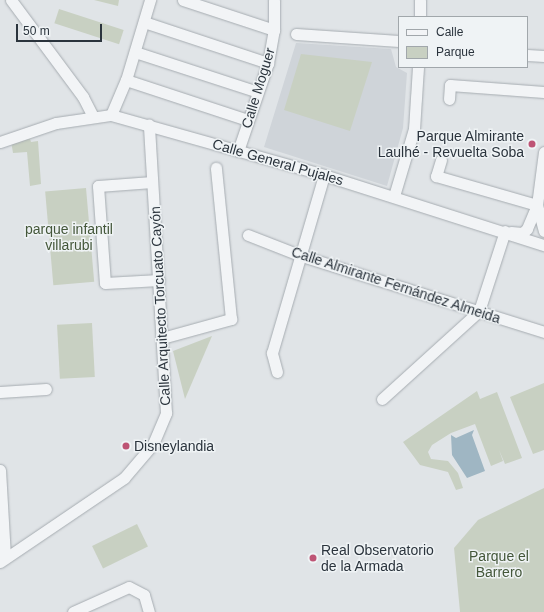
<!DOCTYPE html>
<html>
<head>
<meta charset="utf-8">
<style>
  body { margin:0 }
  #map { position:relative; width:544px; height:612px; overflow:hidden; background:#e0e4e7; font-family:Arial,sans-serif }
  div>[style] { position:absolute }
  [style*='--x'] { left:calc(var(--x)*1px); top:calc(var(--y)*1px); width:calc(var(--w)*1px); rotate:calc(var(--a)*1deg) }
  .built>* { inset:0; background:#cfd4d9 }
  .green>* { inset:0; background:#c8d0c2; transform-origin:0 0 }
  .water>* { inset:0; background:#9fb6c3 }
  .roads { filter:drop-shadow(0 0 1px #a6acb1) drop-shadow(0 0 1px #a6acb1) }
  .minor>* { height:11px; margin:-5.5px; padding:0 5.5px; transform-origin:5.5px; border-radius:5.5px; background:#f2f4f6 }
  .dots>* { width:11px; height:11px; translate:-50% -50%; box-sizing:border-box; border:2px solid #eff3f5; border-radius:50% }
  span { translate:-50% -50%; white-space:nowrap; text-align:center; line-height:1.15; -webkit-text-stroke:3px #eff3f5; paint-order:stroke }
  .street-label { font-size:14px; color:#2b343d }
  .poi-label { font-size:14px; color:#2b343d }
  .right { translate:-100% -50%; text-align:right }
  .left { translate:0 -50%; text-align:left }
  .park-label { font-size:14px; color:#44573a }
  .legend { position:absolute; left:398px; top:16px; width:130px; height:52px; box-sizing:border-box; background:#eff3f5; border:1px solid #a1a7ab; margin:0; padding:5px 7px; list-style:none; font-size:12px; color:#2b343d }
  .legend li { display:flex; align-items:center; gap:8px; height:20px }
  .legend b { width:20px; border:1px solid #a1a7ab }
  .scale { position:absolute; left:16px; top:24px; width:86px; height:18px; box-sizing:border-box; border:2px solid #2b343d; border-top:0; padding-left:5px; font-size:12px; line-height:14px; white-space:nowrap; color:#2b343d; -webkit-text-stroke:3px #eff3f5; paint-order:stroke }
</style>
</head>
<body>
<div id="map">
  <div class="built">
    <i style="clip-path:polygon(296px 43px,391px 49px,396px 67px,407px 73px,403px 128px,387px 186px,264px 147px)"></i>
  </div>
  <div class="green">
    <i style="clip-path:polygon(94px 0,119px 0,118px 6px)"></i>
    <i style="left:59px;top:9px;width:68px;height:15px;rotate:18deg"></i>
    <i style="clip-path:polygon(301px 54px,372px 62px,350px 131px,284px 110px)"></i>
    <i style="clip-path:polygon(30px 139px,31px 142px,38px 141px,41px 184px,30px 186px,27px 152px,13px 153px,11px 141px)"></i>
    <i style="left:86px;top:188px;width:94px;height:41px;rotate:85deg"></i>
    <i style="left:92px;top:323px;width:54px;height:35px;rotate:87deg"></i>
    <i style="clip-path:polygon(212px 336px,185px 399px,173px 351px)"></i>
    <i style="clip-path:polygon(544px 383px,544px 450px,533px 454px,510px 397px)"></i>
    <i style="clip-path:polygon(477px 391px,480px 399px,497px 392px,522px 458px,505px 464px,499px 450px,503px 461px,491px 466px,475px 424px,451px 433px,432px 445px,428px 452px,431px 459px,448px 461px,458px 473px,463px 488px,456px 490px,448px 472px,420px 465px,403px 442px)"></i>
    <i style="clip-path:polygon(544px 488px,544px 612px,460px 612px,454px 548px,478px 520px)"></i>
    <i style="left:137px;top:524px;width:25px;height:50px;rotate:64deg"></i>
  </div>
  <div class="water">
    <i style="clip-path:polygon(474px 430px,472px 435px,485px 471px,467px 478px,452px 455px,451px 435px,456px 438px)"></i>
  </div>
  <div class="roads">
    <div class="minor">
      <i style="--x:11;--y:0;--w:121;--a:53.4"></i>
      <i style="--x:83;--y:97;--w:20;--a:63"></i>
      <i style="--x:183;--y:0;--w:96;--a:18.2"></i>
      <i style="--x:420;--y:0;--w:17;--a:90"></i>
      <i style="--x:144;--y:22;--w:131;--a:18.3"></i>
      <i style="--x:296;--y:34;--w:103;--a:3.9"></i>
      <i style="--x:135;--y:52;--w:129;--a:18"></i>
      <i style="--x:527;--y:55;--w:17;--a:3"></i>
      <i style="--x:126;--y:80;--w:128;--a:18.2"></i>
      <i style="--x:449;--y:99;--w:14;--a:-86"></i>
      <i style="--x:450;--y:85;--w:94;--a:4.3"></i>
      <i style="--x:111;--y:115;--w:38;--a:-67"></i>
      <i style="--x:126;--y:80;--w:84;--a:-73.3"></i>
      <i style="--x:0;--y:142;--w:59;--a:-18.7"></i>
      <i style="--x:56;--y:123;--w:56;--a:-8.3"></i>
      <i style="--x:111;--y:115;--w:221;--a:15.7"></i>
      <i style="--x:324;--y:175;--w:231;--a:17.7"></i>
      <i style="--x:238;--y:151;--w:93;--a:-71.2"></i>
      <i style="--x:268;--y:63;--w:34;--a:-80"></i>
      <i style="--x:274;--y:30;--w:30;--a:-90"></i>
      <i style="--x:544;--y:152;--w:53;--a:97.5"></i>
      <i style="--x:537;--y:205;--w:27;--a:75"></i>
      <i style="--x:441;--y:160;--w:17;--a:107"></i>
      <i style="--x:436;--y:176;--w:105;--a:16"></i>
      <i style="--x:537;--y:205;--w:26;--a:113"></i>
      <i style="--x:527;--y:229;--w:6;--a:141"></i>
      <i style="--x:522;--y:233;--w:11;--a:-175"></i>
      <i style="--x:152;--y:182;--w:54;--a:175.8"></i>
      <i style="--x:98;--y:186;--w:97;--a:85.9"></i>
      <i style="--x:105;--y:283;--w:54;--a:-3.2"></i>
      <i style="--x:394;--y:196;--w:70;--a:-73.4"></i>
      <i style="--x:414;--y:129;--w:62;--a:-86.3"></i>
      <i style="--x:248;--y:235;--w:58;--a:21.3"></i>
      <i style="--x:302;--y:256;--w:254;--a:17.4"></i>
      <i style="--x:162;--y:338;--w:72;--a:-15.4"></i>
      <i style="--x:231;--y:319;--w:152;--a:-95.7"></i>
      <i style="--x:277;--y:372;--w:20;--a:-105"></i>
      <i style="--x:272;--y:353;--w:185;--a:-73.7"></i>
      <i style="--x:0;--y:392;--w:46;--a:-3.7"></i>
      <i style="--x:382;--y:399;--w:131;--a:-42.2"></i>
      <i style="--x:479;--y:311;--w:84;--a:-72"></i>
      <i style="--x:0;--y:470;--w:86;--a:86.7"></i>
      <i style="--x:0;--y:562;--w:150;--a:-34.1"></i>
      <i style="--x:124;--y:478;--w:45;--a:-49.5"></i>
      <i style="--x:153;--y:444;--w:34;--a:-67"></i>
      <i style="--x:166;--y:413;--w:289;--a:-93.4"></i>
      <i style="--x:73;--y:612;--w:61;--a:-24.1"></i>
      <i style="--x:129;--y:587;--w:17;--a:28"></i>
      <i style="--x:144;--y:595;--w:18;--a:74"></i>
    </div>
  </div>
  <div class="dots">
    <i style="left:532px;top:144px;background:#be5475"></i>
    <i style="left:126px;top:446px;background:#be5475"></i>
    <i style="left:313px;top:558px;background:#be5475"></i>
  </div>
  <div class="street-label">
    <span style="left:258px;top:88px;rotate:-73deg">Calle Moguer</span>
    <span style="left:278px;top:162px;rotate:16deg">Calle General Pujales</span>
    <span style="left:396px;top:285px;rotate:18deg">Calle Almirante Fernández Almeida</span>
    <span style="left:160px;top:306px;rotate:-93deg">Calle Arquitecto Torcuato Cayón</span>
  </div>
  <div class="poi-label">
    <span class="right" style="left:524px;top:144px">Parque Almirante<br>Laulhé - Revuelta Soba</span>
    <span class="left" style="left:134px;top:446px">Disneylandia</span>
    <span class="left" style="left:321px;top:558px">Real Observatorio<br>de la Armada</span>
  </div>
  <div class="park-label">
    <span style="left:69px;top:237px">parque infantil<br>villarubi</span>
    <span style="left:499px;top:564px">Parque el<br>Barrero</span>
  </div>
  <ul class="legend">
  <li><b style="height:5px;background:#f2f4f6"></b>Calle</li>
  <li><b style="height:11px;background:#c8d0c2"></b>Parque</li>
  </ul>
  <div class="scale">50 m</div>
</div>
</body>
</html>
